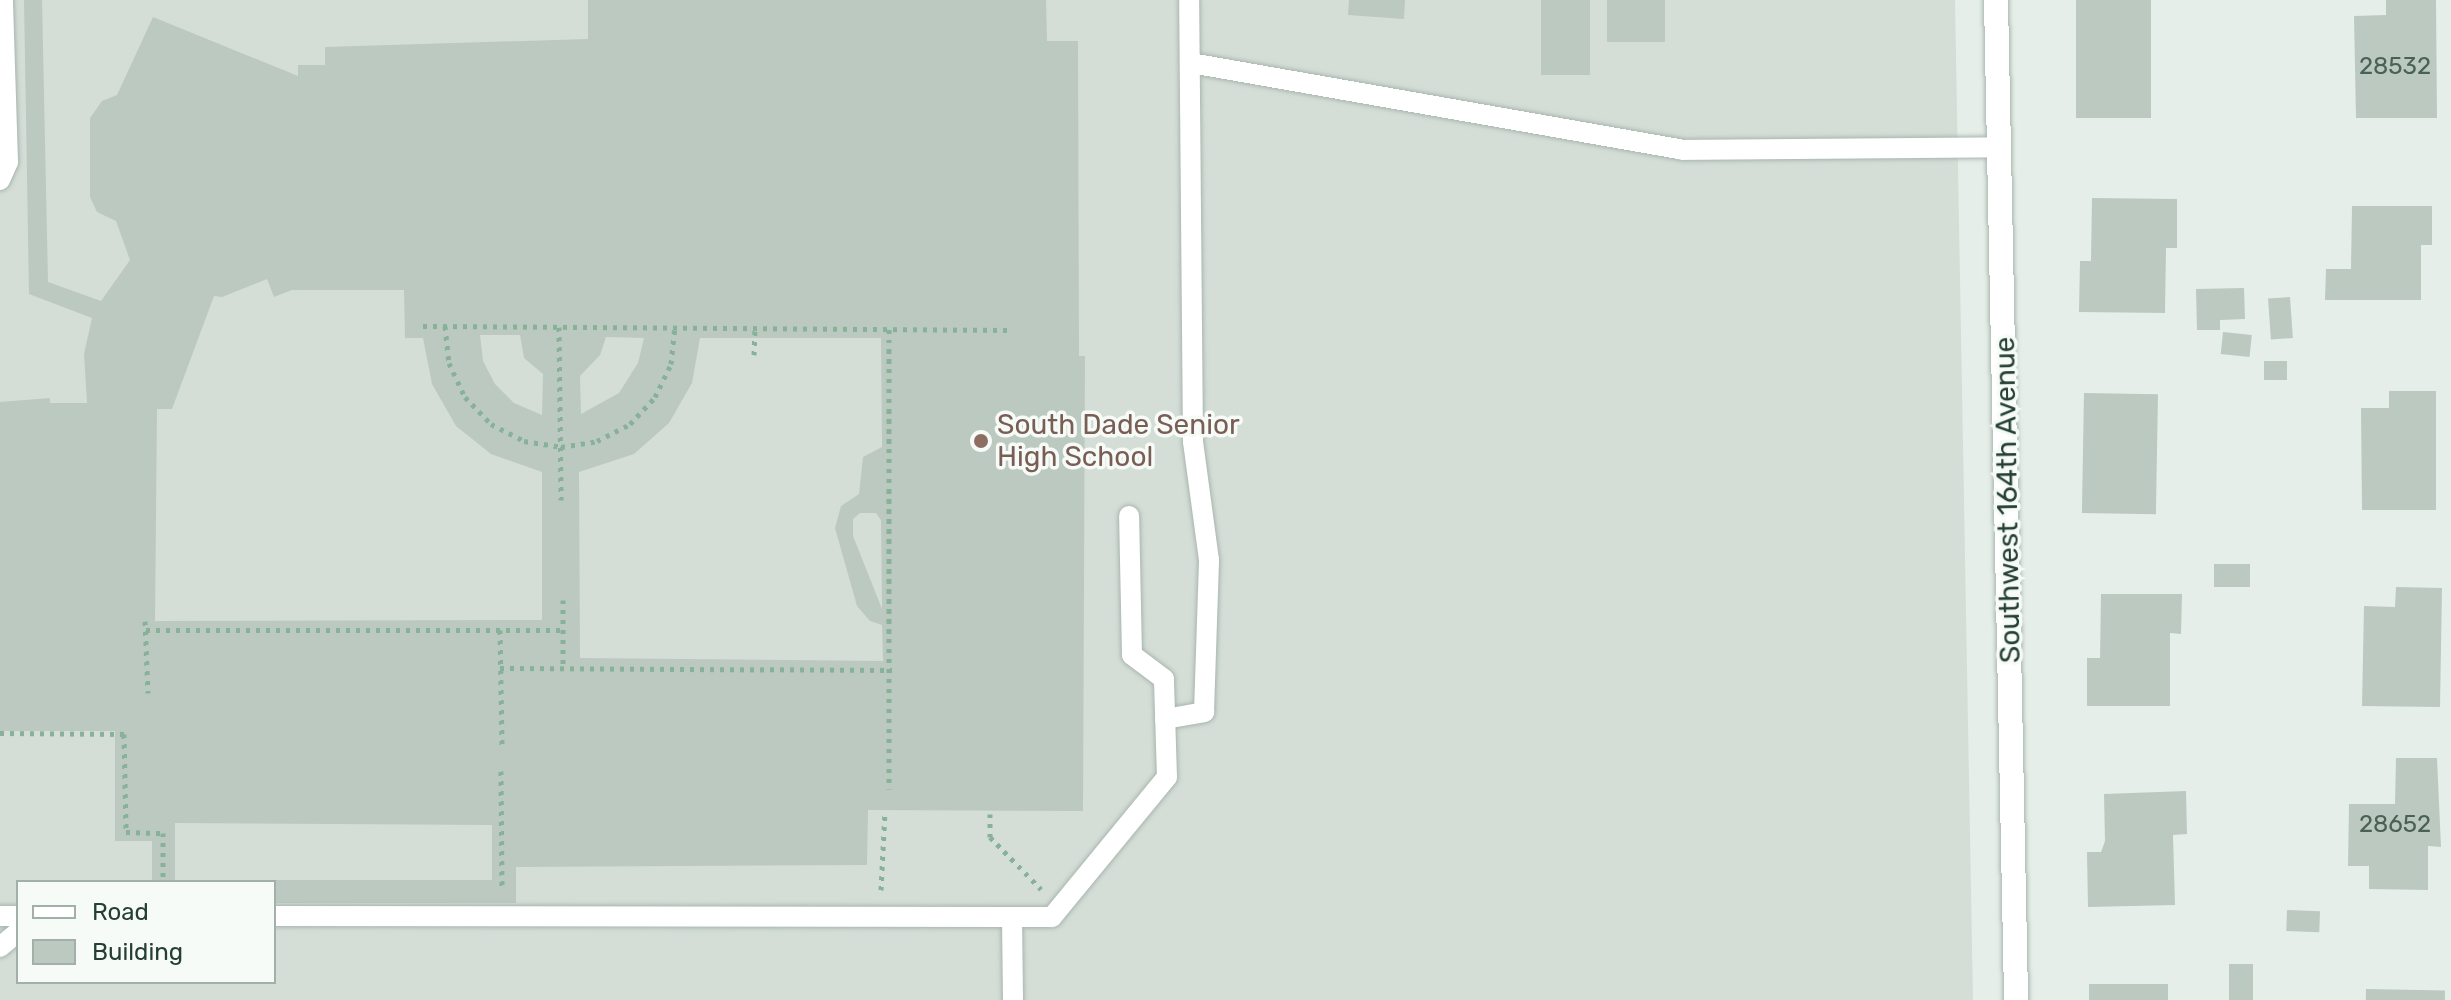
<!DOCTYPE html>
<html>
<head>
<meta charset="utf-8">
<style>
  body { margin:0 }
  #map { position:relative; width:2451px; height:1000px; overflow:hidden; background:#e6eee9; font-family:Rubik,sans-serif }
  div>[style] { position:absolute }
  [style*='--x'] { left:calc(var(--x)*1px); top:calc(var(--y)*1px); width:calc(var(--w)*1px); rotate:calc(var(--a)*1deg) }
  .built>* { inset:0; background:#d4ded7 }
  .building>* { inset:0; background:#bbc9c1; transform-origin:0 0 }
  .path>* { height:5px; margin-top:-2.5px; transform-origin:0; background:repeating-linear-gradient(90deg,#88b199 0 4px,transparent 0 10px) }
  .roads { filter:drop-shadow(0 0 2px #a8b6ae) drop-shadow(0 0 2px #a8b6ae) }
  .lane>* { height:20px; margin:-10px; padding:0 10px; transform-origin:10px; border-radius:10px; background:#fff }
  .street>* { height:24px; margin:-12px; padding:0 12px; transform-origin:12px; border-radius:12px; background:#fff }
  .dots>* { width:22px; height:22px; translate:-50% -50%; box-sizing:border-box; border:4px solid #f7fbf8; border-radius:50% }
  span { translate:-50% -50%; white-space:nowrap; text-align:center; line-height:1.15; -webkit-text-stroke:7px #f7fbf8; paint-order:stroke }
  .number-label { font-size:24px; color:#4a6256 }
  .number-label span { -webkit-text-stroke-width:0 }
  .education-label { font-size:28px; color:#785e54 }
  .left { translate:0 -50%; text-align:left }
  .street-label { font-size:28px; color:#254032 }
  .legend { position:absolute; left:16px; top:880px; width:260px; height:104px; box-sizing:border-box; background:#f7fbf8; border:2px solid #a3b0a9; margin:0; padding:10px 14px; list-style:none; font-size:24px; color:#254032 }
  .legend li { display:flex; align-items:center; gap:16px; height:40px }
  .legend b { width:40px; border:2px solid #a3b0a9 }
</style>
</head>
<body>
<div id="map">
  <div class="built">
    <i style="clip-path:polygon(evenodd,0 0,1955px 0,1973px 1000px,0 1000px,0 0,18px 882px,274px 882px,274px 982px,18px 982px,18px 882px)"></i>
  </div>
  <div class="building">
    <i style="clip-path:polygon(evenodd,24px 0,42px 0,48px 282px,101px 301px,130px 260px,116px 221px,97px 212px,90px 197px,90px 118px,102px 101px,117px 95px,153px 17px,298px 76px,298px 65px,325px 65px,325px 47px,588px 39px,588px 0,1046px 0,1047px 41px,1078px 41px,1079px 356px,1085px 356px,1083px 811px,868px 810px,867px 865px,516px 867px,516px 903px,274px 903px,274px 880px,492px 880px,492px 825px,175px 823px,175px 882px,152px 882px,152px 841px,115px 841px,115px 731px,0 731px,0 402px,50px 398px,50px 403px,87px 403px,84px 354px,92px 318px,29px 294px,24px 0,267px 279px,274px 297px,292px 290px,404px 290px,405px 338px,423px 338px,432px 384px,456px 426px,491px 454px,542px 472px,542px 620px,155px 621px,157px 409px,172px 409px,214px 296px,222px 297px,267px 279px,24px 0,480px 335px,520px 335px,524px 358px,543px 374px,542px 415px,514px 403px,495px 384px,483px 361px,480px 335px,24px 0,606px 337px,644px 338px,638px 363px,619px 393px,581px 414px,580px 376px,600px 355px,606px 337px,24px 0,700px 338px,881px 338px,882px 447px,863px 457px,859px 494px,841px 506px,835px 528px,857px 606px,870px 621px,882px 625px,883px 661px,580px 658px,579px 472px,634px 454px,669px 423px,692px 383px,700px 338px,24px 0,860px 513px,876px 513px,881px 520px,882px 609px,853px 536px,853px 519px,860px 513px)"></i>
    <i style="clip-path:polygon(1349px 0,1405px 0,1404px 19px,1348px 15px)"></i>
    <i style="left:1541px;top:0;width:49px;height:75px"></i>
    <i style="left:1607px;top:0;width:58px;height:42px"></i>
    <i style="left:2076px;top:0;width:75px;height:118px"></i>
    <i style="clip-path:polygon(2386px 0,2436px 0,2437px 118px,2356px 118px,2354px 16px,2386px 15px)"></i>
    <i style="clip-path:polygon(2092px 198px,2177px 199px,2177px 248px,2166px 248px,2165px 313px,2079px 312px,2080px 261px,2091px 261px)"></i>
    <i style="clip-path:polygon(2352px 206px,2432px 206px,2432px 245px,2421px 245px,2421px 300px,2325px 300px,2326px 269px,2351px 269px)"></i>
    <i style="clip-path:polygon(2244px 288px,2245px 319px,2220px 320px,2220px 330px,2197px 330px,2196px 289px)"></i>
    <i style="left:2290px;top:297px;width:41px;height:22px;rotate:86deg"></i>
    <i style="left:2223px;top:332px;width:29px;height:22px;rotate:6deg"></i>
    <i style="left:2287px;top:361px;width:19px;height:23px;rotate:90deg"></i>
    <i style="clip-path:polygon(2389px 391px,2436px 391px,2436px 510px,2362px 510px,2361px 408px,2389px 408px)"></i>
    <i style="left:2084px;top:393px;width:74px;height:120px;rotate:1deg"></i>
    <i style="left:2214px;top:564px;width:36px;height:23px"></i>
    <i style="clip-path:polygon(2396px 587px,2442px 588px,2440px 707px,2362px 706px,2364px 606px,2395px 607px)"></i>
    <i style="clip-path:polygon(2101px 594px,2182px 594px,2181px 634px,2170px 633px,2170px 706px,2087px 706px,2087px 658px,2100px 658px)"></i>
    <i style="clip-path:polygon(2396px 758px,2437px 758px,2441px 847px,2428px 846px,2428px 890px,2369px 889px,2369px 866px,2348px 866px,2349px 804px,2395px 804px)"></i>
    <i style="clip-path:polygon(2186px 791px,2187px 834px,2173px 835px,2175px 905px,2088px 907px,2087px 852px,2101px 852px,2105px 841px,2104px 794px)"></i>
    <i style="left:2287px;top:910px;width:33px;height:21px;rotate:2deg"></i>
    <i style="left:2229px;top:964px;width:24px;height:36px"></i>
    <i style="left:2089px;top:984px;width:79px;height:16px"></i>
    <i style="left:2366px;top:989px;width:79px;height:11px;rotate:1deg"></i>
  </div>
  <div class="path">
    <i style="--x:423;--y:326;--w:587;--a:0.39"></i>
    <i style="--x:445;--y:326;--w:37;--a:84"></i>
    <i style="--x:449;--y:363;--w:38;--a:65"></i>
    <i style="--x:465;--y:397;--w:37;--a:46"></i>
    <i style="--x:491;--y:424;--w:37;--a:27"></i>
    <i style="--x:524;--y:441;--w:37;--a:9"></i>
    <i style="--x:561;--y:447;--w:36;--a:-9"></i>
    <i style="--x:597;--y:441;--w:37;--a:-27"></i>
    <i style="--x:630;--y:424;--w:37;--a:-47"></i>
    <i style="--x:655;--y:397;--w:37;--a:-64"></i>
    <i style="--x:671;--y:364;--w:36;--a:-84"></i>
    <i style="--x:559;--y:327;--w:173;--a:89.3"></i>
    <i style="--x:889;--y:329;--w:460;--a:90"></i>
    <i style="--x:754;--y:355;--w:26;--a:-88"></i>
    <i style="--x:563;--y:600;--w:68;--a:90"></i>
    <i style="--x:145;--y:621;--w:72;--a:87.6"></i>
    <i style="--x:146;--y:630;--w:417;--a:0"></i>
    <i style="--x:500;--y:630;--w:119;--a:89"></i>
    <i style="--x:500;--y:668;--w:392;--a:0.3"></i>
    <i style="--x:0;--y:733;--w:124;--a:0.5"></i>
    <i style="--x:124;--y:734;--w:98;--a:88.8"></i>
    <i style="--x:126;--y:832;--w:37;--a:2"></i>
    <i style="--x:163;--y:833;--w:49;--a:90"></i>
    <i style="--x:501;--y:771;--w:118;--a:89.5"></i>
    <i style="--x:990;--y:814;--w:23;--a:90"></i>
    <i style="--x:990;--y:837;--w:73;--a:45.6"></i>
    <i style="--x:881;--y:890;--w:79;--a:-87.1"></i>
  </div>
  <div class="roads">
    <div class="lane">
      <i style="--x:1191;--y:63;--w:499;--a:10"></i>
      <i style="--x:1682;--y:150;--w:317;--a:-0.5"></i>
      <i style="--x:0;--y:180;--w:20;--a:-66"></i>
      <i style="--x:8;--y:162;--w:162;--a:-91.8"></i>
      <i style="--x:1165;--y:719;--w:40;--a:-10"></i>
      <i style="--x:1204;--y:712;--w:152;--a:-88.1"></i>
      <i style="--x:1209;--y:560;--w:119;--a:-97.7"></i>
      <i style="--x:1193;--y:442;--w:442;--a:-90.5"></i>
      <i style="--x:0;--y:916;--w:18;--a:0"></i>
      <i style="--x:274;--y:916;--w:778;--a:0.07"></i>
      <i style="--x:1052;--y:917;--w:181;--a:-50.6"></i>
      <i style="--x:1167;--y:777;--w:98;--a:-91.8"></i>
      <i style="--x:1164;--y:679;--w:40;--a:-143"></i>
      <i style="--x:1132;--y:655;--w:139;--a:-91.2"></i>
      <i style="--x:1012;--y:917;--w:83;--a:89.3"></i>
      <i style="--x:0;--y:947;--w:23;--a:-40"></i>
    </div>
    <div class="street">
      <i style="--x:1996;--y:0;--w:1000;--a:88.85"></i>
    </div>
  </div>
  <div class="dots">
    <i style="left:981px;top:441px;background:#8d6e63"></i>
  </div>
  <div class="number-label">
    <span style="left:2395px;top:67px">28532</span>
    <span style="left:2395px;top:825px">28652</span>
  </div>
  <div class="education-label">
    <span class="left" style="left:997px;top:441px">South Dade Senior<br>High School</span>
  </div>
  <div class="street-label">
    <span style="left:2008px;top:500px;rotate:-91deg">Southwest 164th Avenue</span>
  </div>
  <ul class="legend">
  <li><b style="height:10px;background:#fff"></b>Road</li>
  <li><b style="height:22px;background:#bbc9c1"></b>Building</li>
  </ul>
</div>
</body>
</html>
